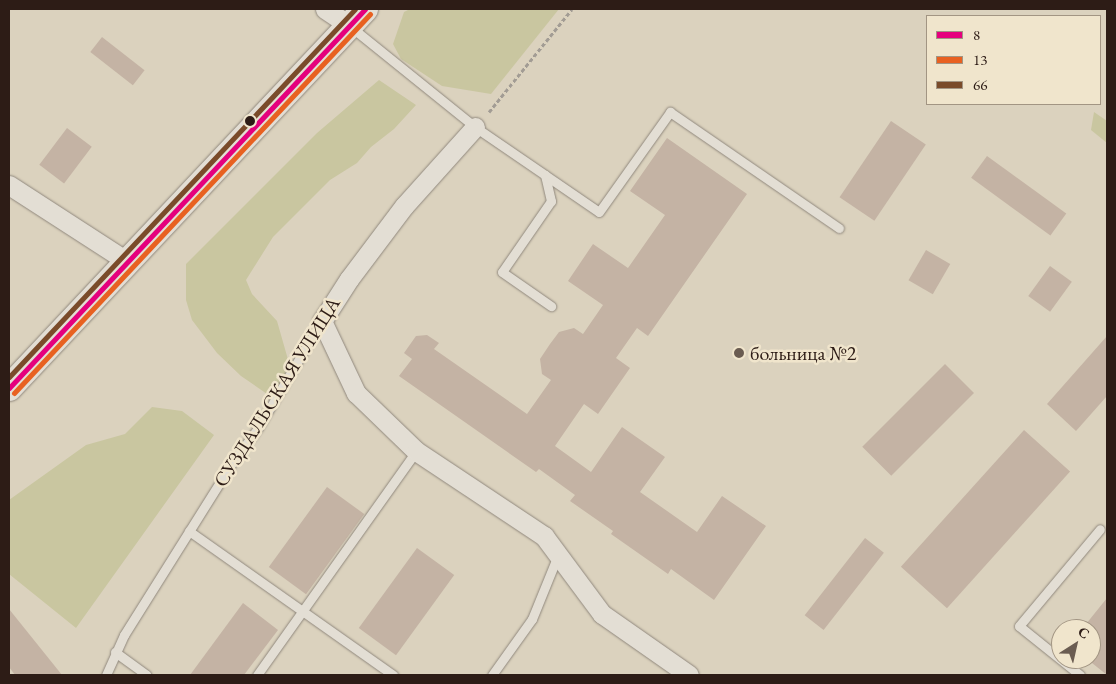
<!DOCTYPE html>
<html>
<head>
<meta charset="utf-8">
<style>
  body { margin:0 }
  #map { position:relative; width:1116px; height:684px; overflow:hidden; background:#dbd2be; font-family:"EB Garamond",serif }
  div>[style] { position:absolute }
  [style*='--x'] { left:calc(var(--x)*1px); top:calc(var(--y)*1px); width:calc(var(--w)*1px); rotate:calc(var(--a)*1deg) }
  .green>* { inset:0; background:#c9c6a0 }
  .building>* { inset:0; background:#c4b3a4; transform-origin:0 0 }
  .path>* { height:3px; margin-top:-1.5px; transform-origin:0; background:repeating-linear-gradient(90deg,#a29c94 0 4px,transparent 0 6.5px) }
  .roads { filter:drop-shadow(0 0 1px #90887d) drop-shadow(0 0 1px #90887d) }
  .lane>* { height:9px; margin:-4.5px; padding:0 4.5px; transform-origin:4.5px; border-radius:4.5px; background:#e3ded4 }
  .street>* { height:19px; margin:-9.5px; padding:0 9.5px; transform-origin:9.5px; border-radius:9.5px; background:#e3ded4 }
  .secondary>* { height:26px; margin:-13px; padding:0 13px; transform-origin:13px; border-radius:13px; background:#e3ded4 }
  .bus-1>* { height:5px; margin:-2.5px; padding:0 2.5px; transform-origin:2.5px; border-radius:2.5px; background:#e5007d }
  .bus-2>* { height:5px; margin:-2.5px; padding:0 2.5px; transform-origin:2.5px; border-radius:2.5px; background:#e86121 }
  .bus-3>* { height:5px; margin:-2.5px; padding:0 2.5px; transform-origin:2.5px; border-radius:2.5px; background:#7a4b2a }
  .dots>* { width:14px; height:14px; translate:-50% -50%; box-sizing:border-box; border:2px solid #f0e5cc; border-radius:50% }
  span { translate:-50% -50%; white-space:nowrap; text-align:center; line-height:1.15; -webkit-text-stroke:5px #f0e5cc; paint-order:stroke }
  .poi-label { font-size:20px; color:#2d1c16 }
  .left { translate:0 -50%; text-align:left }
  .street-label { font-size:20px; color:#2d1c16 }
  .frame { position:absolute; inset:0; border:10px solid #2d1c16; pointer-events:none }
  .legend { position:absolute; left:926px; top:15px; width:175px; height:90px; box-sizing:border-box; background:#f0e5cc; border:1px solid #a29583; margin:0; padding:6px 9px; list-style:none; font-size:15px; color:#2d1c16 }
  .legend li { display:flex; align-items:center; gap:10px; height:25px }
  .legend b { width:25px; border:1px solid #a29583 }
  .north { position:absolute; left:1051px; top:619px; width:50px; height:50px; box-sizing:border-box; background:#f0e5cc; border:1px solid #a29583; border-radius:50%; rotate:35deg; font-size:14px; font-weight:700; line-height:20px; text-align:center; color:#2d1c16 }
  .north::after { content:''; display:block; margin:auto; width:18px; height:22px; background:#6a5c51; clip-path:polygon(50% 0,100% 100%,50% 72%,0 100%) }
</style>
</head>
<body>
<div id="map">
  <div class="green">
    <i style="clip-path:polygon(410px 9px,559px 9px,491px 94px,442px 86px,401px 59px,393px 44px,404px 12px)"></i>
    <i style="clip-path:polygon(379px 80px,416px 105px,394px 129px,371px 147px,357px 163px,330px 180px,273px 237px,246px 280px,252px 294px,277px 321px,289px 363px,281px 385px,270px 396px,241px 376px,217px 353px,192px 320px,186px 300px,186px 264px,317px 133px)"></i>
    <i style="clip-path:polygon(1094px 112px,1107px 121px,1107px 143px,1091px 130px)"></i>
    <i style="clip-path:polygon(152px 407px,182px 411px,214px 435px,76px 628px,9px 574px,9px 500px,86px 445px,125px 434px)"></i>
  </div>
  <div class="building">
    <i style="left:102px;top:37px;width:54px;height:19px;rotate:38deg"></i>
    <i style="left:891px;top:121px;width:42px;height:92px;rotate:34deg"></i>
    <i style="left:67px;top:128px;width:31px;height:46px;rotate:37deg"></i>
    <i style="clip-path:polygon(667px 138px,747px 194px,648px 336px,637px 328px,616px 358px,630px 368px,598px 414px,584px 404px,555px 446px,591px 472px,622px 427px,665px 457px,640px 492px,697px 532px,722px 496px,766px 526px,714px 600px,671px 569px,668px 574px,611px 534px,613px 531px,570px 501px,575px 495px,539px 469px,536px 472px,399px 376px,412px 359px,404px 353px,416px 336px,427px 335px,439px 343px,434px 349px,527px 414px,551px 380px,542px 374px,540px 359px,550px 344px,559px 332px,574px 328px,583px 334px,603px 305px,568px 281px,593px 244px,628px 268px,665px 215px,630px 191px)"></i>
    <i style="left:987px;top:156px;width:98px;height:27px;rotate:36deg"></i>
    <i style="left:926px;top:250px;width:28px;height:35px;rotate:30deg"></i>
    <i style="left:1050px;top:266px;width:27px;height:37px;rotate:36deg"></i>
    <i style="clip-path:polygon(1107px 336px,1107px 396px,1076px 431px,1047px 404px)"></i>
    <i style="left:945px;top:364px;width:41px;height:117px;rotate:45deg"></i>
    <i style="left:1024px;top:430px;width:62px;height:184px;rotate:42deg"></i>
    <i style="left:327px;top:487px;width:46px;height:99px;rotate:36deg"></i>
    <i style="left:865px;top:538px;width:24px;height:98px;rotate:38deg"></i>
    <i style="left:417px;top:548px;width:46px;height:99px;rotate:36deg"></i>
    <i style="clip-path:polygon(1107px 598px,1107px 675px,1087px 659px,1091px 659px,1091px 629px,1082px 629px)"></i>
    <i style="clip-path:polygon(243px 603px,278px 630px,244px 675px,190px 675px)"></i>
    <i style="clip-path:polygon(9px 609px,62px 675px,15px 675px,9px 667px)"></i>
  </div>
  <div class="path">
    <i style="--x:489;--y:112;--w:132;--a:-51.1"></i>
  </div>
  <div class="roads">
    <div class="lane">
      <i style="--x:351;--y:27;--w:159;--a:38.9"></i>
      <i style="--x:475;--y:127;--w:85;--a:34.4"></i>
      <i style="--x:545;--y:175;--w:27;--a:77"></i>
      <i style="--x:551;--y:201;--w:86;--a:124.6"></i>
      <i style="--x:502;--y:272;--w:60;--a:34.8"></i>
      <i style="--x:545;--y:175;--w:65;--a:34.4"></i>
      <i style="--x:599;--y:212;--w:123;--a:-54.6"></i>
      <i style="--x:670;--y:112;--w:205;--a:34.5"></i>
      <i style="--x:189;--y:531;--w:250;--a:35.2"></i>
      <i style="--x:115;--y:652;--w:39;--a:36"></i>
      <i style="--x:106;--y:675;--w:44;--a:-65.8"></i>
      <i style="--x:124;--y:635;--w:203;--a:-57.9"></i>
      <i style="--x:232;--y:463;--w:44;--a:-53.4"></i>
      <i style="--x:258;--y:428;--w:123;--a:-59.3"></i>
      <i style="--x:257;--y:675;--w:275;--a:-54.6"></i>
      <i style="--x:492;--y:675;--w:69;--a:-54.5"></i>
      <i style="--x:532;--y:619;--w:69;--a:-67.9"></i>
      <i style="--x:1080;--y:675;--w:78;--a:-141.2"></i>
      <i style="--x:1019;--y:626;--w:126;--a:-50.1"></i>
    </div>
    <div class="street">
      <i style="--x:325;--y:9;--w:29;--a:34"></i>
      <i style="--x:475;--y:127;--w:106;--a:131.9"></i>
      <i style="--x:404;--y:206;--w:91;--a:127"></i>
      <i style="--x:349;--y:279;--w:50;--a:122.7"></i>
      <i style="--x:322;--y:321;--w:80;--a:64.7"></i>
      <i style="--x:356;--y:393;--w:83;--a:44"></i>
      <i style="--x:416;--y:451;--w:154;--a:33.6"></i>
      <i style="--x:544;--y:536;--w:97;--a:53.4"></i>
      <i style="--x:602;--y:614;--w:106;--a:35"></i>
      <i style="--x:9;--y:185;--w:142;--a:32.9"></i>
    </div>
    <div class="secondary">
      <i style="--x:9;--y:388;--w:520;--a:-46.79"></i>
    </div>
  </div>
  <div class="bus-1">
    <i style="--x:9;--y:388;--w:520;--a:-46.79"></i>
  </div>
  <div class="bus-2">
    <i style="--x:14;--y:393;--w:520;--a:-46.79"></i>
  </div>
  <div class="bus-3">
    <i style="--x:9;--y:377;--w:505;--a:-46.76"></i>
  </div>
  <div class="dots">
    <i style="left:250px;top:121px;background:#2d1c16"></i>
    <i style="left:739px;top:353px;background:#6a5c51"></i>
  </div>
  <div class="poi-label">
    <span class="left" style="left:750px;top:353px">больница №2</span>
  </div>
  <div class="street-label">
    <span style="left:277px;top:392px;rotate:-58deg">СУЗДАЛЬСКАЯ УЛИЦА</span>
  </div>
  <div class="frame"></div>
  <ul class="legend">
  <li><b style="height:6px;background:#e5007d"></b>8</li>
  <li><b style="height:6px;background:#e86121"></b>13</li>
  <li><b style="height:6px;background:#7a4b2a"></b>66</li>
  </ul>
  <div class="north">С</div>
</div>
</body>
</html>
